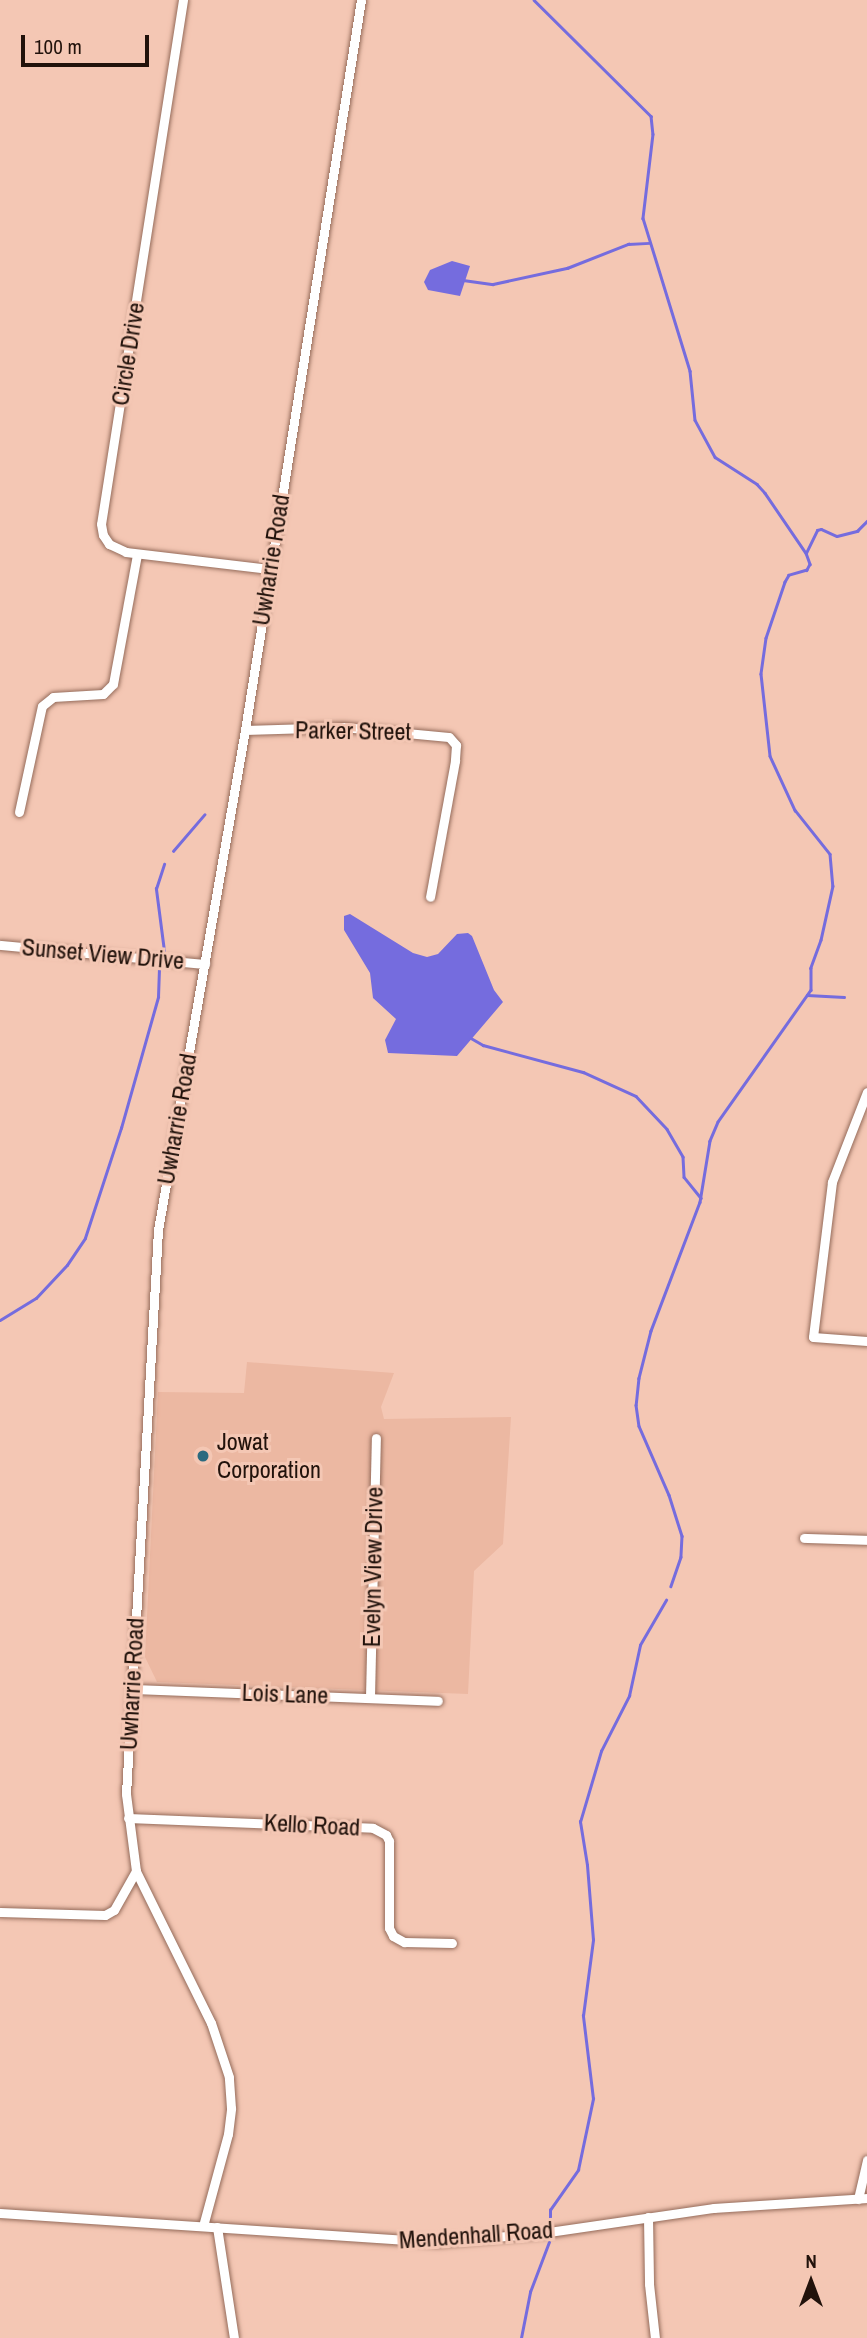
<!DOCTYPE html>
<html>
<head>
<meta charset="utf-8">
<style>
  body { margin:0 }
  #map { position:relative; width:867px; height:2338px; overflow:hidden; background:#f4c7b4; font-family:"Archivo Narrow",sans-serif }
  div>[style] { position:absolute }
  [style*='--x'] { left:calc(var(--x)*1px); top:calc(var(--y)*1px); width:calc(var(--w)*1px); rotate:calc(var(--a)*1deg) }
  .built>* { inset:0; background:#ecb8a2 }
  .water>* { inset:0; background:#756cde }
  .stream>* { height:2.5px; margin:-1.25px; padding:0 1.25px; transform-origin:1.25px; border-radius:1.25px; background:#756cde }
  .roads { filter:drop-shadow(0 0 2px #956c5b) drop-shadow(0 0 2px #956c5b) }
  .minor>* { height:9px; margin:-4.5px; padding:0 4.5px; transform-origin:4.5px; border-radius:4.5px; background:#fff }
  .dots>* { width:19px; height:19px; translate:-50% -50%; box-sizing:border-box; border:4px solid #f4c7b4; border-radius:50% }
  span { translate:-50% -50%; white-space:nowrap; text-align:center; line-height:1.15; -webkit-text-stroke:6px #f4c7b4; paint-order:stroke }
  .street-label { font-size:24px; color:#21120b }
  .poi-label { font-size:24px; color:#21120b }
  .left { translate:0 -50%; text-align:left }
  .north { position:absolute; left:776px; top:2247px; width:70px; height:70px; -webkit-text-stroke:5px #f4c7b4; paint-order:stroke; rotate:0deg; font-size:19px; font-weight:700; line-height:28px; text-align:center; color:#21120b }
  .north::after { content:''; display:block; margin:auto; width:24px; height:32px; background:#21120b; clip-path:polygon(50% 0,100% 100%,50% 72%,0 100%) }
  .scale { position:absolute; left:21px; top:35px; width:128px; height:32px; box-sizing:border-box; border:4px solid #21120b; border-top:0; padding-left:9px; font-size:21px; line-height:24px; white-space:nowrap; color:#21120b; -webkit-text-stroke:5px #f4c7b4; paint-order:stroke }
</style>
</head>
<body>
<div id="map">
  <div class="built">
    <i style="clip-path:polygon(247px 1362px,394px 1373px,381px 1407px,384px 1419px,511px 1417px,503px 1544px,474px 1571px,468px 1694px,157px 1682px,145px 1657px,158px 1392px,244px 1393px)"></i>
  </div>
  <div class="water">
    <i style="clip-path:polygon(452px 261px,470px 266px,460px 296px,428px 290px,424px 282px,430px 270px)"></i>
    <i style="clip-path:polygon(350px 914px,413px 953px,427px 957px,438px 954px,457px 934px,468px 933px,472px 936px,494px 990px,503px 1002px,457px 1056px,388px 1053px,385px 1040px,396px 1019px,373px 998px,370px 973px,344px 930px,344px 916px)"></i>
  </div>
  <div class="stream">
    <i style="--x:534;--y:0;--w:165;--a:44.8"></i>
    <i style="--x:651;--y:116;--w:18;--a:84"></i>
    <i style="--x:653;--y:134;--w:85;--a:96.8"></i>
    <i style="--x:643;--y:218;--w:160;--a:72.9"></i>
    <i style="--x:690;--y:371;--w:49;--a:84.2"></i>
    <i style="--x:695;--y:420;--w:42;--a:61.6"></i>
    <i style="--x:715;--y:457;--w:50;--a:32.7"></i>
    <i style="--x:757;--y:484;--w:12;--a:48"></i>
    <i style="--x:765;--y:493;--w:73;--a:55.7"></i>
    <i style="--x:806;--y:553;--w:12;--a:70"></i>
    <i style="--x:810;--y:564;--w:7;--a:117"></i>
    <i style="--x:807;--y:570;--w:19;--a:164"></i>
    <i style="--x:789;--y:575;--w:8;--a:120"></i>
    <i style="--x:785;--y:582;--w:59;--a:108.7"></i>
    <i style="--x:766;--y:638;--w:36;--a:98"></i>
    <i style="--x:761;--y:674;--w:82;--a:83.7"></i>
    <i style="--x:770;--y:756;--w:60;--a:65.2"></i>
    <i style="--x:795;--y:810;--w:56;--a:51.5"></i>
    <i style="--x:830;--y:854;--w:32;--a:85"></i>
    <i style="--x:833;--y:886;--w:55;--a:102.5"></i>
    <i style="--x:821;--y:940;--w:30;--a:110"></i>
    <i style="--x:811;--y:968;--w:22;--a:90"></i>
    <i style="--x:811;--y:990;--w:161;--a:125.2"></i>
    <i style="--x:718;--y:1122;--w:21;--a:113"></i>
    <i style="--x:710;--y:1141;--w:62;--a:99.3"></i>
    <i style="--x:700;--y:1202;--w:138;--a:110.8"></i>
    <i style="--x:651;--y:1331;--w:49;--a:104.3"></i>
    <i style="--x:639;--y:1378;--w:27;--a:96"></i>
    <i style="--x:636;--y:1405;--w:21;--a:82"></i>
    <i style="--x:639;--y:1426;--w:75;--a:66.5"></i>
    <i style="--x:669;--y:1495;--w:43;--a:72.4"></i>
    <i style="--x:682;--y:1536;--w:21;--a:93"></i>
    <i style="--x:681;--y:1557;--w:31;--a:109"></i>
    <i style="--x:463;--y:280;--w:30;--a:8"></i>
    <i style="--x:493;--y:284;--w:76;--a:-12.2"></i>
    <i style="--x:567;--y:268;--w:66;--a:-21.5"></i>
    <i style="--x:628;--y:244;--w:21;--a:-3"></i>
    <i style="--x:806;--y:553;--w:25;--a:-64"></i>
    <i style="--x:817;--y:530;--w:4;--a:-14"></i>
    <i style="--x:821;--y:529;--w:17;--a:24"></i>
    <i style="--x:837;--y:536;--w:21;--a:-14"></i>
    <i style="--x:857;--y:531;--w:14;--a:-45"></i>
    <i style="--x:173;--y:851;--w:48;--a:-49.3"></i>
    <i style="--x:164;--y:951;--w:63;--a:-97.4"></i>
    <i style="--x:156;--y:889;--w:26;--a:-72"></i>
    <i style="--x:807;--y:995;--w:37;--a:3"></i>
    <i style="--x:471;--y:1038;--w:14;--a:30"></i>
    <i style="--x:483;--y:1045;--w:104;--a:15.1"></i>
    <i style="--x:583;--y:1072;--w:58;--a:24.4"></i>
    <i style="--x:636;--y:1096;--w:45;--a:46.8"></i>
    <i style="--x:667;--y:1129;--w:32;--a:60"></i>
    <i style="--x:683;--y:1157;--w:20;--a:87"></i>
    <i style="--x:684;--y:1177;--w:27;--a:51"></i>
    <i style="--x:0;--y:1320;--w:42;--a:-31.4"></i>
    <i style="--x:36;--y:1298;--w:45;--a:-46.8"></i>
    <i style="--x:67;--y:1265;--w:32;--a:-56"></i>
    <i style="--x:85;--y:1238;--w:116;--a:-71.9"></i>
    <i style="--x:121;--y:1128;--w:136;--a:-74.2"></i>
    <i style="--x:158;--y:997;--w:28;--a:-88"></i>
    <i style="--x:550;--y:2220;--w:10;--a:-90"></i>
    <i style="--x:550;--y:2210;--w:49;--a:-55"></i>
    <i style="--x:578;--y:2170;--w:73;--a:-78.1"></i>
    <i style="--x:593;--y:2099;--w:84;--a:-96.9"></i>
    <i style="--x:583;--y:2016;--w:77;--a:-82.5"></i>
    <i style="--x:593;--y:1940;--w:75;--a:-94.6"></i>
    <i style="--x:587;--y:1865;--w:44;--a:-99.2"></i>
    <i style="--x:580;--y:1822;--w:74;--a:-73.5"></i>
    <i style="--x:601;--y:1751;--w:62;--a:-63"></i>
    <i style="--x:629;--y:1696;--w:52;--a:-77.8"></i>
    <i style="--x:640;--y:1645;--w:52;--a:-60"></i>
    <i style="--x:521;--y:2338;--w:47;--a:-78.9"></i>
    <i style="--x:530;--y:2292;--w:53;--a:-69.2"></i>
  </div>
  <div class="roads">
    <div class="minor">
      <i style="--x:183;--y:0;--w:530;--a:98.89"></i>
      <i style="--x:101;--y:524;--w:11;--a:80"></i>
      <i style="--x:103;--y:535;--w:11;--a:56"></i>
      <i style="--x:109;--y:544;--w:19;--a:25"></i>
      <i style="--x:126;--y:552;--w:144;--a:6.8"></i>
      <i style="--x:245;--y:730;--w:98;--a:-1.8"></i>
      <i style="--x:343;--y:727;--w:106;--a:5.4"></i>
      <i style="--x:449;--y:737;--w:11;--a:49"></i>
      <i style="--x:456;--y:745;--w:16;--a:94"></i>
      <i style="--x:455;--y:761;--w:138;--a:100.4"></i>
      <i style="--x:19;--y:812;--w:108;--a:-77.8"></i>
      <i style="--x:42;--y:706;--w:14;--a:-39"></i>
      <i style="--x:53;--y:697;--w:50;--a:-3.4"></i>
      <i style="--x:103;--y:694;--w:14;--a:-45"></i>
      <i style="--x:113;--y:684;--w:131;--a:-79.5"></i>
      <i style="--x:0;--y:945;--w:206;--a:5.3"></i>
      <i style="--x:867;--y:1092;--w:97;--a:111.3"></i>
      <i style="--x:832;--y:1182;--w:156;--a:97"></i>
      <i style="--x:813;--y:1337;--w:54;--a:4.2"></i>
      <i style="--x:804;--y:1538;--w:63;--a:1.8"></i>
      <i style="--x:132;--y:1689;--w:306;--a:2.2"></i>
      <i style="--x:370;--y:1697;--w:259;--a:-88.7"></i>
      <i style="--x:128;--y:1818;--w:245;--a:2.3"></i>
      <i style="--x:373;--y:1828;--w:15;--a:28"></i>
      <i style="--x:386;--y:1835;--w:7;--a:63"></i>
      <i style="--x:389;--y:1841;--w:87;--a:90"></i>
      <i style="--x:389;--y:1928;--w:9;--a:63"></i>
      <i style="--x:393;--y:1936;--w:13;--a:29"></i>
      <i style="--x:404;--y:1942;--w:48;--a:1.2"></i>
      <i style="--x:0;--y:1912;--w:105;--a:1.6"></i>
      <i style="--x:105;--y:1915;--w:10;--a:-29"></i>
      <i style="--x:114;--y:1910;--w:45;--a:-60.6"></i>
      <i style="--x:858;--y:2199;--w:40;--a:-77"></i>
      <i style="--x:0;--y:2213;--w:438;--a:3.8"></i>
      <i style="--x:437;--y:2242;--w:105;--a:-4.9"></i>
      <i style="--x:542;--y:2233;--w:174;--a:-8.3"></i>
      <i style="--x:714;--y:2208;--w:153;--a:-3.7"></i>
      <i style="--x:648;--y:2217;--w:67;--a:89.1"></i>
      <i style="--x:649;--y:2284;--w:54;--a:83.7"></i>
      <i style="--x:203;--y:2226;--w:95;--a:-74.8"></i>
      <i style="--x:228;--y:2134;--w:26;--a:-83"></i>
      <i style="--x:231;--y:2108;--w:31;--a:-94"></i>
      <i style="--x:229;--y:2077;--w:57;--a:-108.4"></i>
      <i style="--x:211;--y:2023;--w:169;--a:-116.3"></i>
      <i style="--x:136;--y:1871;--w:78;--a:-97.4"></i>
      <i style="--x:126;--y:1794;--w:565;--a:-86.75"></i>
      <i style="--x:158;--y:1230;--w:508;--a:-80.13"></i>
      <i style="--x:245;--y:730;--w:739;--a:-80.97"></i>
      <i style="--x:217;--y:2227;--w:112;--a:81.3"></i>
    </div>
  </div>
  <div class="dots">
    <i style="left:203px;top:1456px;background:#2b6a7f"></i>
  </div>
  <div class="street-label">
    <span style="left:128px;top:354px;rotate:-81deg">Circle Drive</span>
    <span style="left:271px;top:560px;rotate:-81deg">Uwharrie Road</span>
    <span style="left:353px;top:731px;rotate:1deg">Parker Street</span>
    <span style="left:103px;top:954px;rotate:5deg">Sunset View Drive</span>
    <span style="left:177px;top:1119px;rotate:-80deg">Uwharrie Road</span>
    <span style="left:373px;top:1567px;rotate:-89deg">Evelyn View Drive</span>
    <span style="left:132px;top:1684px;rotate:-87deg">Uwharrie Road</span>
    <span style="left:285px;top:1694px;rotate:2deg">Lois Lane</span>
    <span style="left:312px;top:1825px;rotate:3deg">Kello Road</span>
    <span style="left:476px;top:2235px;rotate:-4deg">Mendenhall Road</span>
  </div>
  <div class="poi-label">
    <span class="left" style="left:217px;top:1456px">Jowat<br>Corporation</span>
  </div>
  <div class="north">N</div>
  <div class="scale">100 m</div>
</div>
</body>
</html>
